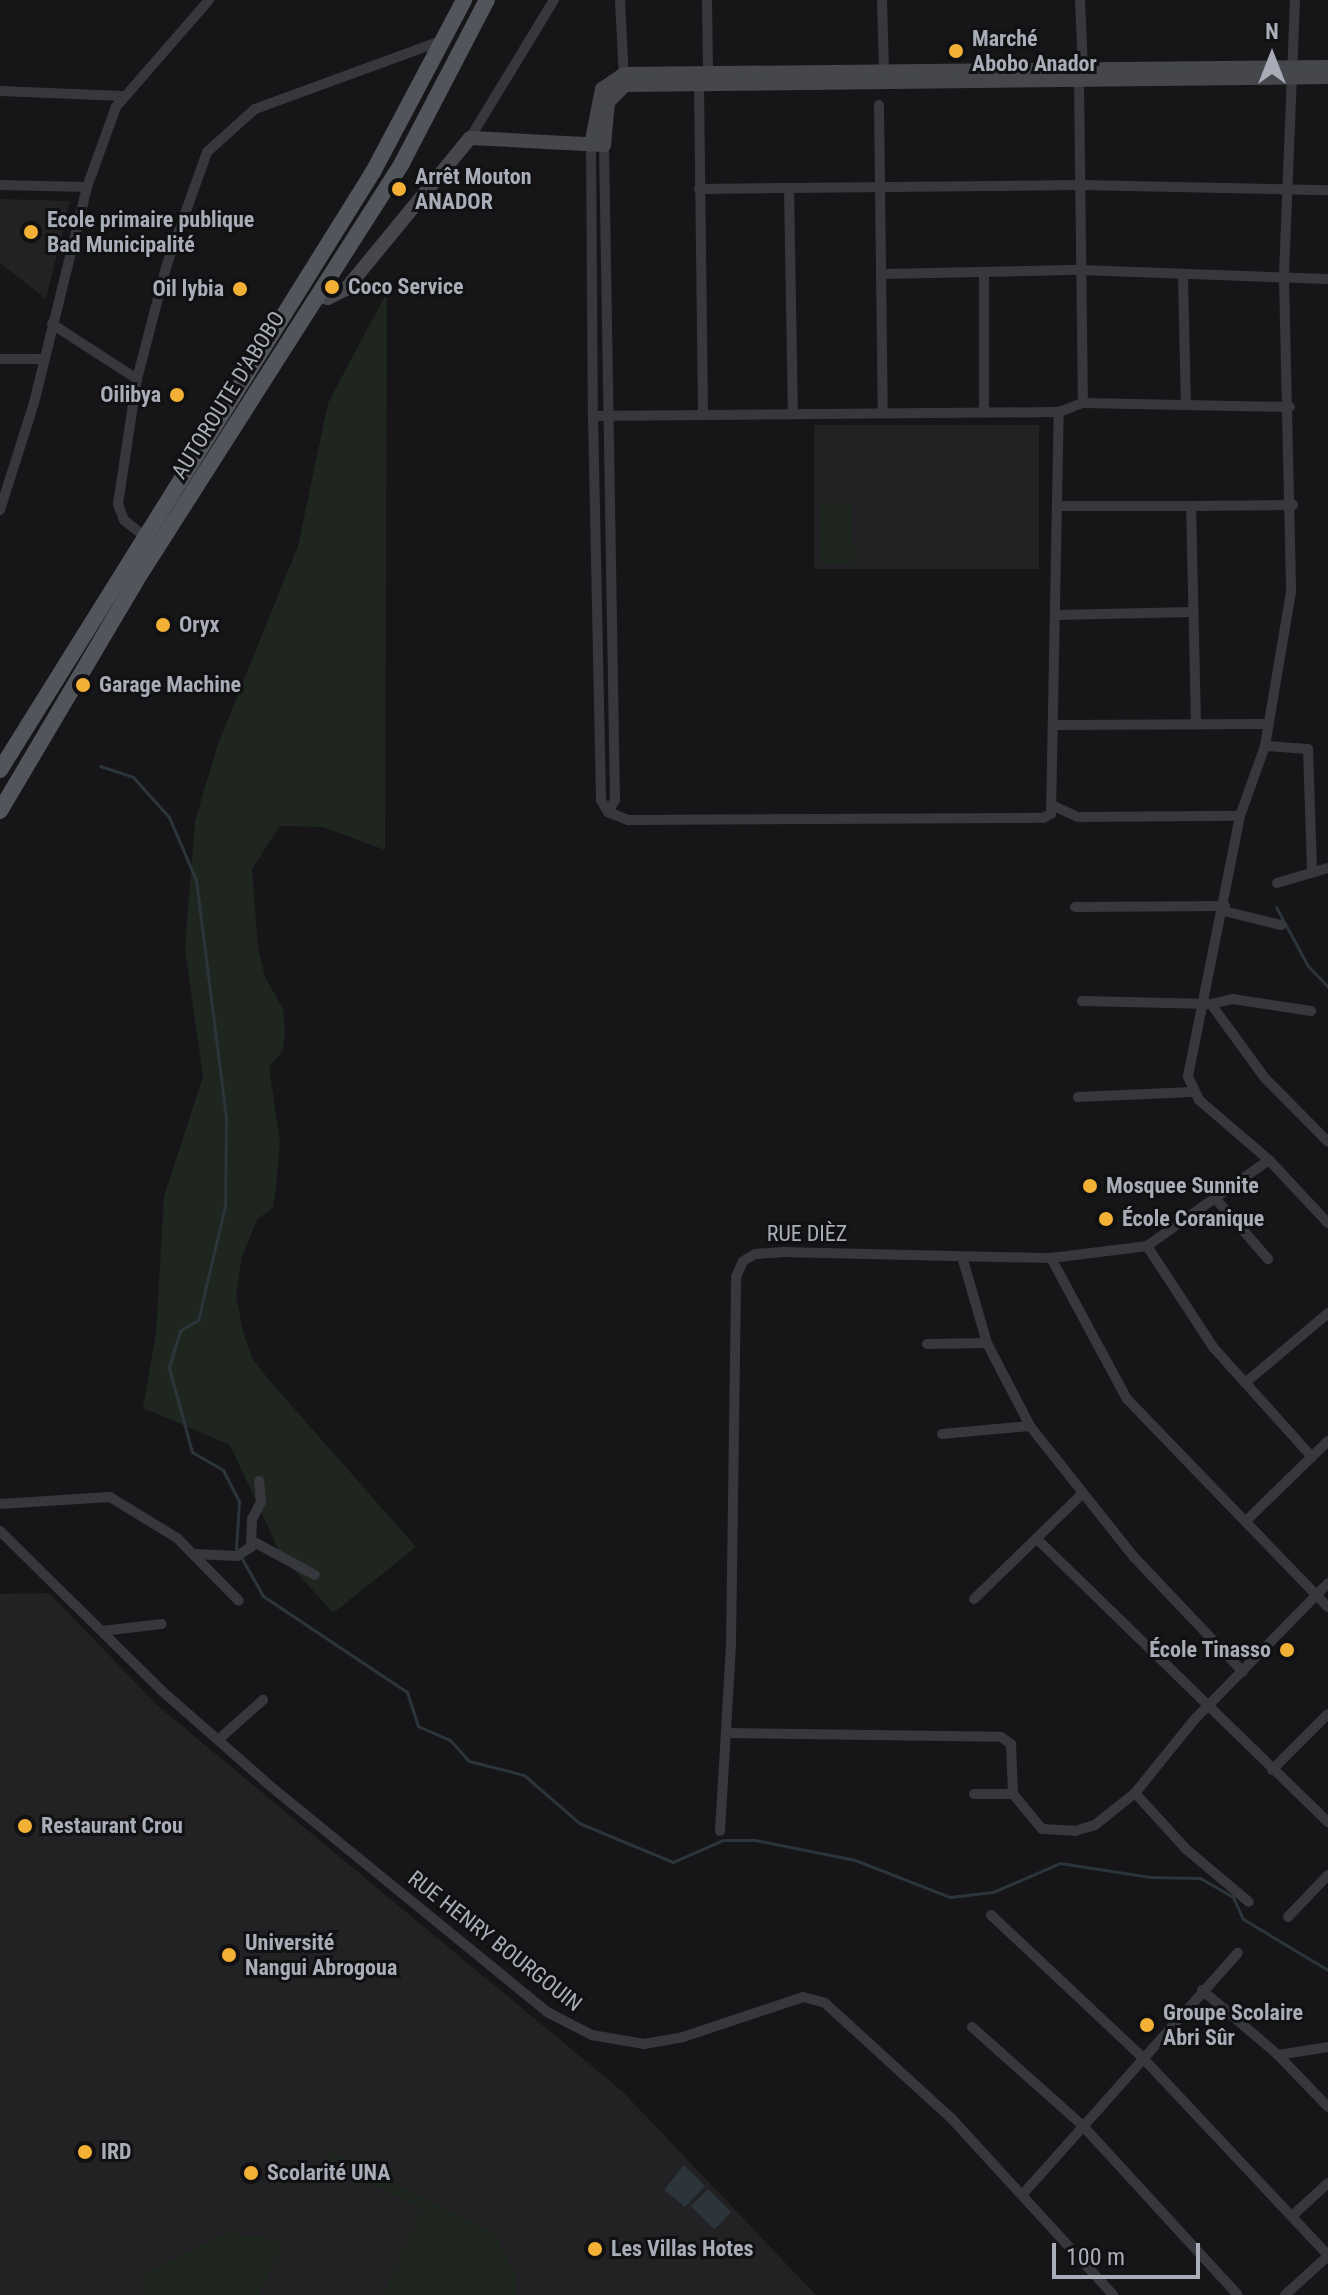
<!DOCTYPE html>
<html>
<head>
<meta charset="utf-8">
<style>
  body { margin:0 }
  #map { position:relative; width:1328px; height:2295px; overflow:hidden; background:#161618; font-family:"Roboto Condensed",sans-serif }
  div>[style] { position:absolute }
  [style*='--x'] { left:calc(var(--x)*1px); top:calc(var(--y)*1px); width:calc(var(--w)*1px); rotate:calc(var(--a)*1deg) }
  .built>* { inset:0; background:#222225; transform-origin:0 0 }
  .green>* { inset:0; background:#1e261f; transform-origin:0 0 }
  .water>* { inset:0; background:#2c353c; transform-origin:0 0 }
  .stream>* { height:3px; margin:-1.5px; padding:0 1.5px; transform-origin:1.5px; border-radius:1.5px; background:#2c353c }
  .minor>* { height:10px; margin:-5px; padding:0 5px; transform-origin:5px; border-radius:5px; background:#37383d }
  .secondary>* { height:14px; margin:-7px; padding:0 7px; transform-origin:7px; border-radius:7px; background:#45474d }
  .primary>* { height:16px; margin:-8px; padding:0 8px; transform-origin:8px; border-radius:8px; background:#53555c }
  .dots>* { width:22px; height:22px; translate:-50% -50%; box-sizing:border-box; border:4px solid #111113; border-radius:50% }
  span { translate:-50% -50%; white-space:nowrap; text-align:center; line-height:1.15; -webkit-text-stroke:6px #111113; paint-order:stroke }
  .poi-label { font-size:22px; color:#a8adb8; font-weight:700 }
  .left { translate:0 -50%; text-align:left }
  .right { translate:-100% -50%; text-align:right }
  .street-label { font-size:22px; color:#a8adb8 }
  .north { position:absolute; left:1232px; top:16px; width:80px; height:80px; -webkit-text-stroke:6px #111113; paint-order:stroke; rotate:0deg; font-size:22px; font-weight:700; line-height:32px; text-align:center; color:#a8adb8 }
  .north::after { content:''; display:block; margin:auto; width:28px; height:36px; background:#a8adb8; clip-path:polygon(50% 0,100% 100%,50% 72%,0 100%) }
  .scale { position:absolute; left:1052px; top:2243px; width:148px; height:36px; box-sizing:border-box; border:4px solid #a8adb8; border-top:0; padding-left:10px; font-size:24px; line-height:28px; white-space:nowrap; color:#a8adb8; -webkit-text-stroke:6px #111113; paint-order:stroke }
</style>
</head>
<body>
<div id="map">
  <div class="built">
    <i style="clip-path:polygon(0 199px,70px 201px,46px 299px,0 263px)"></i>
    <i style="left:1039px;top:425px;width:144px;height:225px;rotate:90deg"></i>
    <i style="clip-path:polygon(49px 1593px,158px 1706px,623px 2092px,816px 2295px,0 2295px,0 1594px)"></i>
  </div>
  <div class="green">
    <i style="clip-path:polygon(387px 292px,385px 850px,323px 827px,280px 826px,252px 869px,258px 947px,265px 977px,283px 1009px,285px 1030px,283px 1051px,269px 1067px,280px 1141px,276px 1188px,273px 1208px,257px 1219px,242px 1257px,236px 1295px,243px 1332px,252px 1358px,270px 1381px,416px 1547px,333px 1613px,281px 1555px,230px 1445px,143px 1408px,156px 1333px,164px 1196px,203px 1077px,185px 949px,195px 821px,218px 744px,298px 546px,328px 403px)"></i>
    <i style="left:852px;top:502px;width:62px;height:33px;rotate:88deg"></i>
    <i style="clip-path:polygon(330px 2152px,496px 2235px,517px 2280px,516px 2295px,382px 2295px,423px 2208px,326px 2163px)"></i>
    <i style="clip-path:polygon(226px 2232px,284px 2241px,258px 2295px,144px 2295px,145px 2275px)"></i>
  </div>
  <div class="water">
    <i style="clip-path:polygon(684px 2165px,705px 2186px,685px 2207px,664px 2190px)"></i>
    <i style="left:708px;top:2189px;width:33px;height:24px;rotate:45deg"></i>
  </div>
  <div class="stream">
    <i style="--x:100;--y:766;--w:35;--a:18"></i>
    <i style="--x:133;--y:777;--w:54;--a:48"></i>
    <i style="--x:169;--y:817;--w:69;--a:66.8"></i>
    <i style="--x:196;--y:880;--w:239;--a:82.8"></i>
    <i style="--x:226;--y:1117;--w:89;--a:90.6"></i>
    <i style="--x:225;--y:1206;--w:117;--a:103.3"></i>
    <i style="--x:198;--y:1320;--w:21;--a:149"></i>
    <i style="--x:180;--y:1331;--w:39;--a:107"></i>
    <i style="--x:169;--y:1368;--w:87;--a:74.7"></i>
    <i style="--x:192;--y:1452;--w:36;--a:30"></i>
    <i style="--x:223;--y:1470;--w:36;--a:63"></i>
    <i style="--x:239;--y:1502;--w:46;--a:93.7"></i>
    <i style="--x:236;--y:1548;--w:55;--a:60.6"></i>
    <i style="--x:263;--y:1596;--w:173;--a:33.7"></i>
    <i style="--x:407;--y:1692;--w:36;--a:72"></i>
    <i style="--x:418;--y:1726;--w:35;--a:24"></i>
    <i style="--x:450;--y:1740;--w:28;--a:48"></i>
    <i style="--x:469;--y:1761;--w:57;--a:14.3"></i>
    <i style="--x:524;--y:1775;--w:73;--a:41.1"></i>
    <i style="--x:579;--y:1823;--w:102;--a:22.5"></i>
    <i style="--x:673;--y:1862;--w:55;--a:-23.7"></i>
    <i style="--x:723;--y:1840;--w:32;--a:0"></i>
    <i style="--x:755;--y:1840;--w:102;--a:11.3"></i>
    <i style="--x:855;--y:1860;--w:102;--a:21.3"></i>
    <i style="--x:950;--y:1897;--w:43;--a:-6.6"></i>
    <i style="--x:993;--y:1892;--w:73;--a:-23.4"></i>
    <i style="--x:1060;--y:1863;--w:91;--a:8.8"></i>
    <i style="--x:1150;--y:1877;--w:50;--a:1.1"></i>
    <i style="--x:1200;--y:1878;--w:38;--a:30"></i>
    <i style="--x:1233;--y:1897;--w:24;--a:66"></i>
    <i style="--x:1243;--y:1919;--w:99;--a:31"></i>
    <i style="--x:1276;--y:907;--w:67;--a:61.5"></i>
    <i style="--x:1308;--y:966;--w:29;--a:46"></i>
  </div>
  <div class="minor">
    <i style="--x:620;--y:0;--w:78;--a:87.1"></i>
    <i style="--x:707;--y:0;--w:73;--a:89.2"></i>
    <i style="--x:882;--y:0;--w:70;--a:88.4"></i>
    <i style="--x:1080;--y:0;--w:69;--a:87.5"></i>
    <i style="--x:1295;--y:0;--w:278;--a:92.3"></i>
    <i style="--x:1284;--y:278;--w:314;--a:88.7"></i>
    <i style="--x:1291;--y:592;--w:156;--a:99.6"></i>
    <i style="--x:1265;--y:746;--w:74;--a:109.7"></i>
    <i style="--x:1240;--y:816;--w:266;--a:101.3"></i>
    <i style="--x:1188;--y:1077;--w:25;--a:64"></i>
    <i style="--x:1199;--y:1100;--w:92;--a:40.6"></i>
    <i style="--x:1269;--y:1160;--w:86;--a:46.9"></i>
    <i style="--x:1079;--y:82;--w:321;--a:89.3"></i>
    <i style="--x:699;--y:85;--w:330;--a:89.3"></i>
    <i style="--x:0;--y:91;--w:122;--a:2.3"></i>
    <i style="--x:879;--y:105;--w:308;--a:89.3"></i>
    <i style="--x:470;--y:138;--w:162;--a:-58.7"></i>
    <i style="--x:591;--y:145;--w:271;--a:89.6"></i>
    <i style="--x:593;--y:416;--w:384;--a:88.8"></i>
    <i style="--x:601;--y:800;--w:14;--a:60"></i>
    <i style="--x:608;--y:812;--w:22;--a:22"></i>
    <i style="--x:628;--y:820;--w:415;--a:-0.3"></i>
    <i style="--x:1043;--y:818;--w:9;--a:-27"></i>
    <i style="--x:1051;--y:814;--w:402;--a:-88.9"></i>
    <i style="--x:1059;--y:412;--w:466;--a:179.5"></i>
    <i style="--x:604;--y:145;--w:655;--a:89.04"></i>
    <i style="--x:615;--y:800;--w:14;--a:120"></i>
    <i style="--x:0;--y:185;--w:87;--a:1.3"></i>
    <i style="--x:789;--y:188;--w:226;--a:89"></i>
    <i style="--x:699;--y:189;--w:381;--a:-0.6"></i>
    <i style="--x:1080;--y:185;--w:248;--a:1.2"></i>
    <i style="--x:881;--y:274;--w:199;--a:-1.2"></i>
    <i style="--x:1080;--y:270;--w:248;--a:2.1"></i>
    <i style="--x:1183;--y:277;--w:128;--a:88.7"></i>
    <i style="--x:52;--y:324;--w:101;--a:32.9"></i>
    <i style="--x:0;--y:359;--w:43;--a:0"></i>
    <i style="--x:984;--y:412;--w:140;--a:-90"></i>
    <i style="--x:1059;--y:412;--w:26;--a:-21"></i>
    <i style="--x:1083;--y:403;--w:207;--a:1.1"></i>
    <i style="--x:1058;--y:506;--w:133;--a:0"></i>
    <i style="--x:0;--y:510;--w:112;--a:-72.4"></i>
    <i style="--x:34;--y:403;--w:222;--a:-76.2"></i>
    <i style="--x:87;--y:187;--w:85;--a:-70.1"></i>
    <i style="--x:116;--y:107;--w:142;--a:-49"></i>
    <i style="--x:143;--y:535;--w:24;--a:-142"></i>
    <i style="--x:124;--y:520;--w:17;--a:-111"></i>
    <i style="--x:118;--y:504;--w:126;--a:-81.4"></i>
    <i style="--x:137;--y:379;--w:119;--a:-75.4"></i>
    <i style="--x:167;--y:264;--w:119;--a:-70.3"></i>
    <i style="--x:207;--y:152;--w:64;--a:-41.9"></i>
    <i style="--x:255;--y:109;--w:198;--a:-20.1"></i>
    <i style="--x:1056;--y:615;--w:137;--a:-1.3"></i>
    <i style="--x:1196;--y:724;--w:218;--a:-91.3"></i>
    <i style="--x:1191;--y:506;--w:102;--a:-0.6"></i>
    <i style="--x:1055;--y:725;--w:213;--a:-0.3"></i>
    <i style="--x:1265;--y:746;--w:43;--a:4"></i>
    <i style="--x:1308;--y:749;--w:123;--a:88.1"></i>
    <i style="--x:1054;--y:806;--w:26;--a:25"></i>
    <i style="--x:1078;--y:817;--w:162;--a:-0.4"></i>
    <i style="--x:1277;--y:883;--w:53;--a:-16.4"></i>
    <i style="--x:1075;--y:907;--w:150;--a:-0.4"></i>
    <i style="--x:1224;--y:911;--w:59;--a:13.8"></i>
    <i style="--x:1082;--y:1001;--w:129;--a:1.3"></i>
    <i style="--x:1211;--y:1004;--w:90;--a:54"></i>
    <i style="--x:1264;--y:1077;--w:91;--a:45.4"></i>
    <i style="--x:1211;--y:1004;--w:22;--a:-13"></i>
    <i style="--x:1232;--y:999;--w:80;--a:8.6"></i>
    <i style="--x:1078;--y:1097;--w:114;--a:-2.5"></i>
    <i style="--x:1215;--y:1198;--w:81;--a:49"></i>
    <i style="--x:1147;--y:1246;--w:121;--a:56.8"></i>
    <i style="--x:1213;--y:1347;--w:148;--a:48"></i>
    <i style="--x:1051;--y:1258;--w:160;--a:61.7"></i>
    <i style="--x:1127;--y:1399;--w:289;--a:46"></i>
    <i style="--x:963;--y:1260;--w:86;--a:73.9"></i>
    <i style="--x:987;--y:1343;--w:93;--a:62.6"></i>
    <i style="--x:1030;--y:1426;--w:167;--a:51.6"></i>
    <i style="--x:1134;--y:1557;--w:158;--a:46.5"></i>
    <i style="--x:927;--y:1344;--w:60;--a:-1"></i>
    <i style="--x:1245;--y:1383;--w:109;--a:-40.1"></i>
    <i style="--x:942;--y:1434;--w:88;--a:-5.2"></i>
    <i style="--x:0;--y:1504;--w:110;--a:-3.6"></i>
    <i style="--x:110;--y:1497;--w:79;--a:31.5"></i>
    <i style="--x:177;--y:1538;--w:88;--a:45.5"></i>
    <i style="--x:1247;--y:1520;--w:113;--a:-44.3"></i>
    <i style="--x:0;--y:1531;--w:226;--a:44.6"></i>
    <i style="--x:161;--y:1690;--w:144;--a:41.3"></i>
    <i style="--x:269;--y:1785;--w:359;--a:39.2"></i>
    <i style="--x:547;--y:2012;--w:51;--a:27.1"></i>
    <i style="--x:592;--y:2035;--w:53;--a:9.8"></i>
    <i style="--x:644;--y:2044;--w:40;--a:-10"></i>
    <i style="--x:683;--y:2037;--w:126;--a:-18.4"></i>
    <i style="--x:803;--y:1997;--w:23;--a:15"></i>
    <i style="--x:825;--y:2003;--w:172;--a:42.4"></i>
    <i style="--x:952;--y:2119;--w:239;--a:47.5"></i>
    <i style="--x:1038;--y:1540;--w:405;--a:44.2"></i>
    <i style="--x:254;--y:1542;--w:69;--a:28.4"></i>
    <i style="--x:195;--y:1554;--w:42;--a:2.7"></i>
    <i style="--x:237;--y:1556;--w:17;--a:-33"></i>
    <i style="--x:251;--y:1547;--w:28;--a:-88"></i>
    <i style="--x:252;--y:1519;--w:19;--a:-62"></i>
    <i style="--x:261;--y:1502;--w:21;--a:-95"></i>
    <i style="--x:974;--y:1599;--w:151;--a:-44.2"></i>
    <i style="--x:102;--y:1631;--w:60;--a:-6.7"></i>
    <i style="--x:728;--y:1733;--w:273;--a:0.8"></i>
    <i style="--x:1001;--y:1737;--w:12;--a:35"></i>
    <i style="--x:1011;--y:1744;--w:50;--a:87.7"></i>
    <i style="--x:219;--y:1739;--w:59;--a:-41.6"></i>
    <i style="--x:1272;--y:1770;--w:79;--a:-45"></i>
    <i style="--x:1135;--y:1793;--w:76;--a:47.7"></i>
    <i style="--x:1186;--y:1849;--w:82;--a:40.1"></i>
    <i style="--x:974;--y:1794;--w:39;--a:0"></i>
    <i style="--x:1013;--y:1794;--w:45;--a:50.4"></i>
    <i style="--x:1042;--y:1829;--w:33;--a:3"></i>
    <i style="--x:1075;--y:1831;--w:21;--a:-17"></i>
    <i style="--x:1095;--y:1825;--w:51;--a:-38.7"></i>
    <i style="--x:1135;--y:1793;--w:95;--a:-51"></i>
    <i style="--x:1195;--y:1719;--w:190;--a:-45.6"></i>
    <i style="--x:720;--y:1831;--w:187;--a:-86.6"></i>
    <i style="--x:731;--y:1644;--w:367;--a:-89.2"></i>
    <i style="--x:736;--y:1277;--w:17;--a:-66"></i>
    <i style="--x:743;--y:1261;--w:14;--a:-30"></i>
    <i style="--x:755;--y:1254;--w:26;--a:-4"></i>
    <i style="--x:781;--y:1252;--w:270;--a:1.3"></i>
    <i style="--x:1051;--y:1258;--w:97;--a:-7.1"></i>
    <i style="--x:1147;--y:1246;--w:149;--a:-35.2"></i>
    <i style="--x:991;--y:1915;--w:206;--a:43.2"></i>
    <i style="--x:1141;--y:2056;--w:273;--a:46.8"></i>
    <i style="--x:1288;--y:1917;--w:58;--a:-46.4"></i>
    <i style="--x:1202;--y:1990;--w:100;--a:40.5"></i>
    <i style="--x:1278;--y:2055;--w:72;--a:46.1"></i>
    <i style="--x:972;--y:2027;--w:149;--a:41.7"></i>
    <i style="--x:1083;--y:2126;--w:229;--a:47.5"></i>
    <i style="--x:1278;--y:2055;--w:51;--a:-9.1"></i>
    <i style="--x:1023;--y:2194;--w:323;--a:-48.3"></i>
    <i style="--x:1292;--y:2216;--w:49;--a:-42.5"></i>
    <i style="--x:1285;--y:2295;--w:58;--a:-42.2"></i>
  </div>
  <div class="secondary">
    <i style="--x:591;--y:145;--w:57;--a:-78.9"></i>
    <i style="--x:602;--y:89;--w:27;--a:-34"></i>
    <i style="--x:624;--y:74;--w:704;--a:-0.57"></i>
    <i style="--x:317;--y:296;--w:11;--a:10"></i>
    <i style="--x:328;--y:298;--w:20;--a:-27"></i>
    <i style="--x:346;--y:289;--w:195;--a:-50.6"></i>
    <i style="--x:470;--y:138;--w:134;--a:3"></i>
    <i style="--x:604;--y:145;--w:43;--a:-84.7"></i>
    <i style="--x:608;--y:102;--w:24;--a:-45"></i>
    <i style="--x:625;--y:85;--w:703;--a:-0.65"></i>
  </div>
  <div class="primary">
    <i style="--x:0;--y:770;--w:705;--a:-58.05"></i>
    <i style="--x:373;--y:172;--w:195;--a:-62.1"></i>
    <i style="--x:0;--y:811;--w:277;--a:-59.4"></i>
    <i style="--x:141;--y:573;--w:486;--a:-57.5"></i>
    <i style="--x:402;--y:163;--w:184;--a:-62.5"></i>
  </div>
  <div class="dots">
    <i style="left:956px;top:51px;background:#f2b134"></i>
    <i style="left:399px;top:189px;background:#f2b134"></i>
    <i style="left:31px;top:232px;background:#f2b134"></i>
    <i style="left:332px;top:287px;background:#f2b134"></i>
    <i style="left:240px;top:289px;background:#f2b134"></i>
    <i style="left:177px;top:395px;background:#f2b134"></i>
    <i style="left:163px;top:625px;background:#f2b134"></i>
    <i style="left:83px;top:685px;background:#f2b134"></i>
    <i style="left:1090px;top:1186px;background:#f2b134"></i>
    <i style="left:1106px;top:1219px;background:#f2b134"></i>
    <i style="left:1287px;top:1650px;background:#f2b134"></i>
    <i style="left:25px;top:1826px;background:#f2b134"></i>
    <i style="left:229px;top:1955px;background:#f2b134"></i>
    <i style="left:1147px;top:2025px;background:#f2b134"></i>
    <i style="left:85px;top:2152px;background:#f2b134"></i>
    <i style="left:251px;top:2173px;background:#f2b134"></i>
    <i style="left:595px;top:2249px;background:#f2b134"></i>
  </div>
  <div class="poi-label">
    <span class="left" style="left:972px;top:51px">Marché<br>Abobo Anador</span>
    <span class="left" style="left:415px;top:189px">Arrêt Mouton<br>ANADOR</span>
    <span class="left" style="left:47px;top:232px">Ecole primaire publique<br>Bad Municipalité</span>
    <span class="left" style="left:348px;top:287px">Coco Service</span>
    <span class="right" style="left:224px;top:289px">Oil lybia</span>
    <span class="right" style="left:161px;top:395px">Oilibya</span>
    <span class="left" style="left:179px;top:625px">Oryx</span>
    <span class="left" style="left:99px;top:685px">Garage Machine</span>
    <span class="left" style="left:1106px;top:1186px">Mosquee Sunnite</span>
    <span class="left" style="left:1122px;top:1219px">École Coranique</span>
    <span class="right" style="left:1271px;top:1650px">École Tinasso</span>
    <span class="left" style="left:41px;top:1826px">Restaurant Crou</span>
    <span class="left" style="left:245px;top:1955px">Université<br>Nangui Abrogoua</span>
    <span class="left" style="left:1163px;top:2025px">Groupe Scolaire<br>Abri Sûr</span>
    <span class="left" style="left:101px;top:2152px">IRD</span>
    <span class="left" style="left:267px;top:2173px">Scolarité UNA</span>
    <span class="left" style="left:611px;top:2249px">Les Villas Hotes</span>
  </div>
  <div class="street-label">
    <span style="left:228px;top:395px;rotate:-58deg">AUTOROUTE D'ABOBO</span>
    <span style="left:807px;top:1234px">RUE DIÈZ</span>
    <span style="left:495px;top:1941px;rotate:38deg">RUE HENRY BOURGOUIN</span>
  </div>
  <div class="north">N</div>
  <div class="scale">100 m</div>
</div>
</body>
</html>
